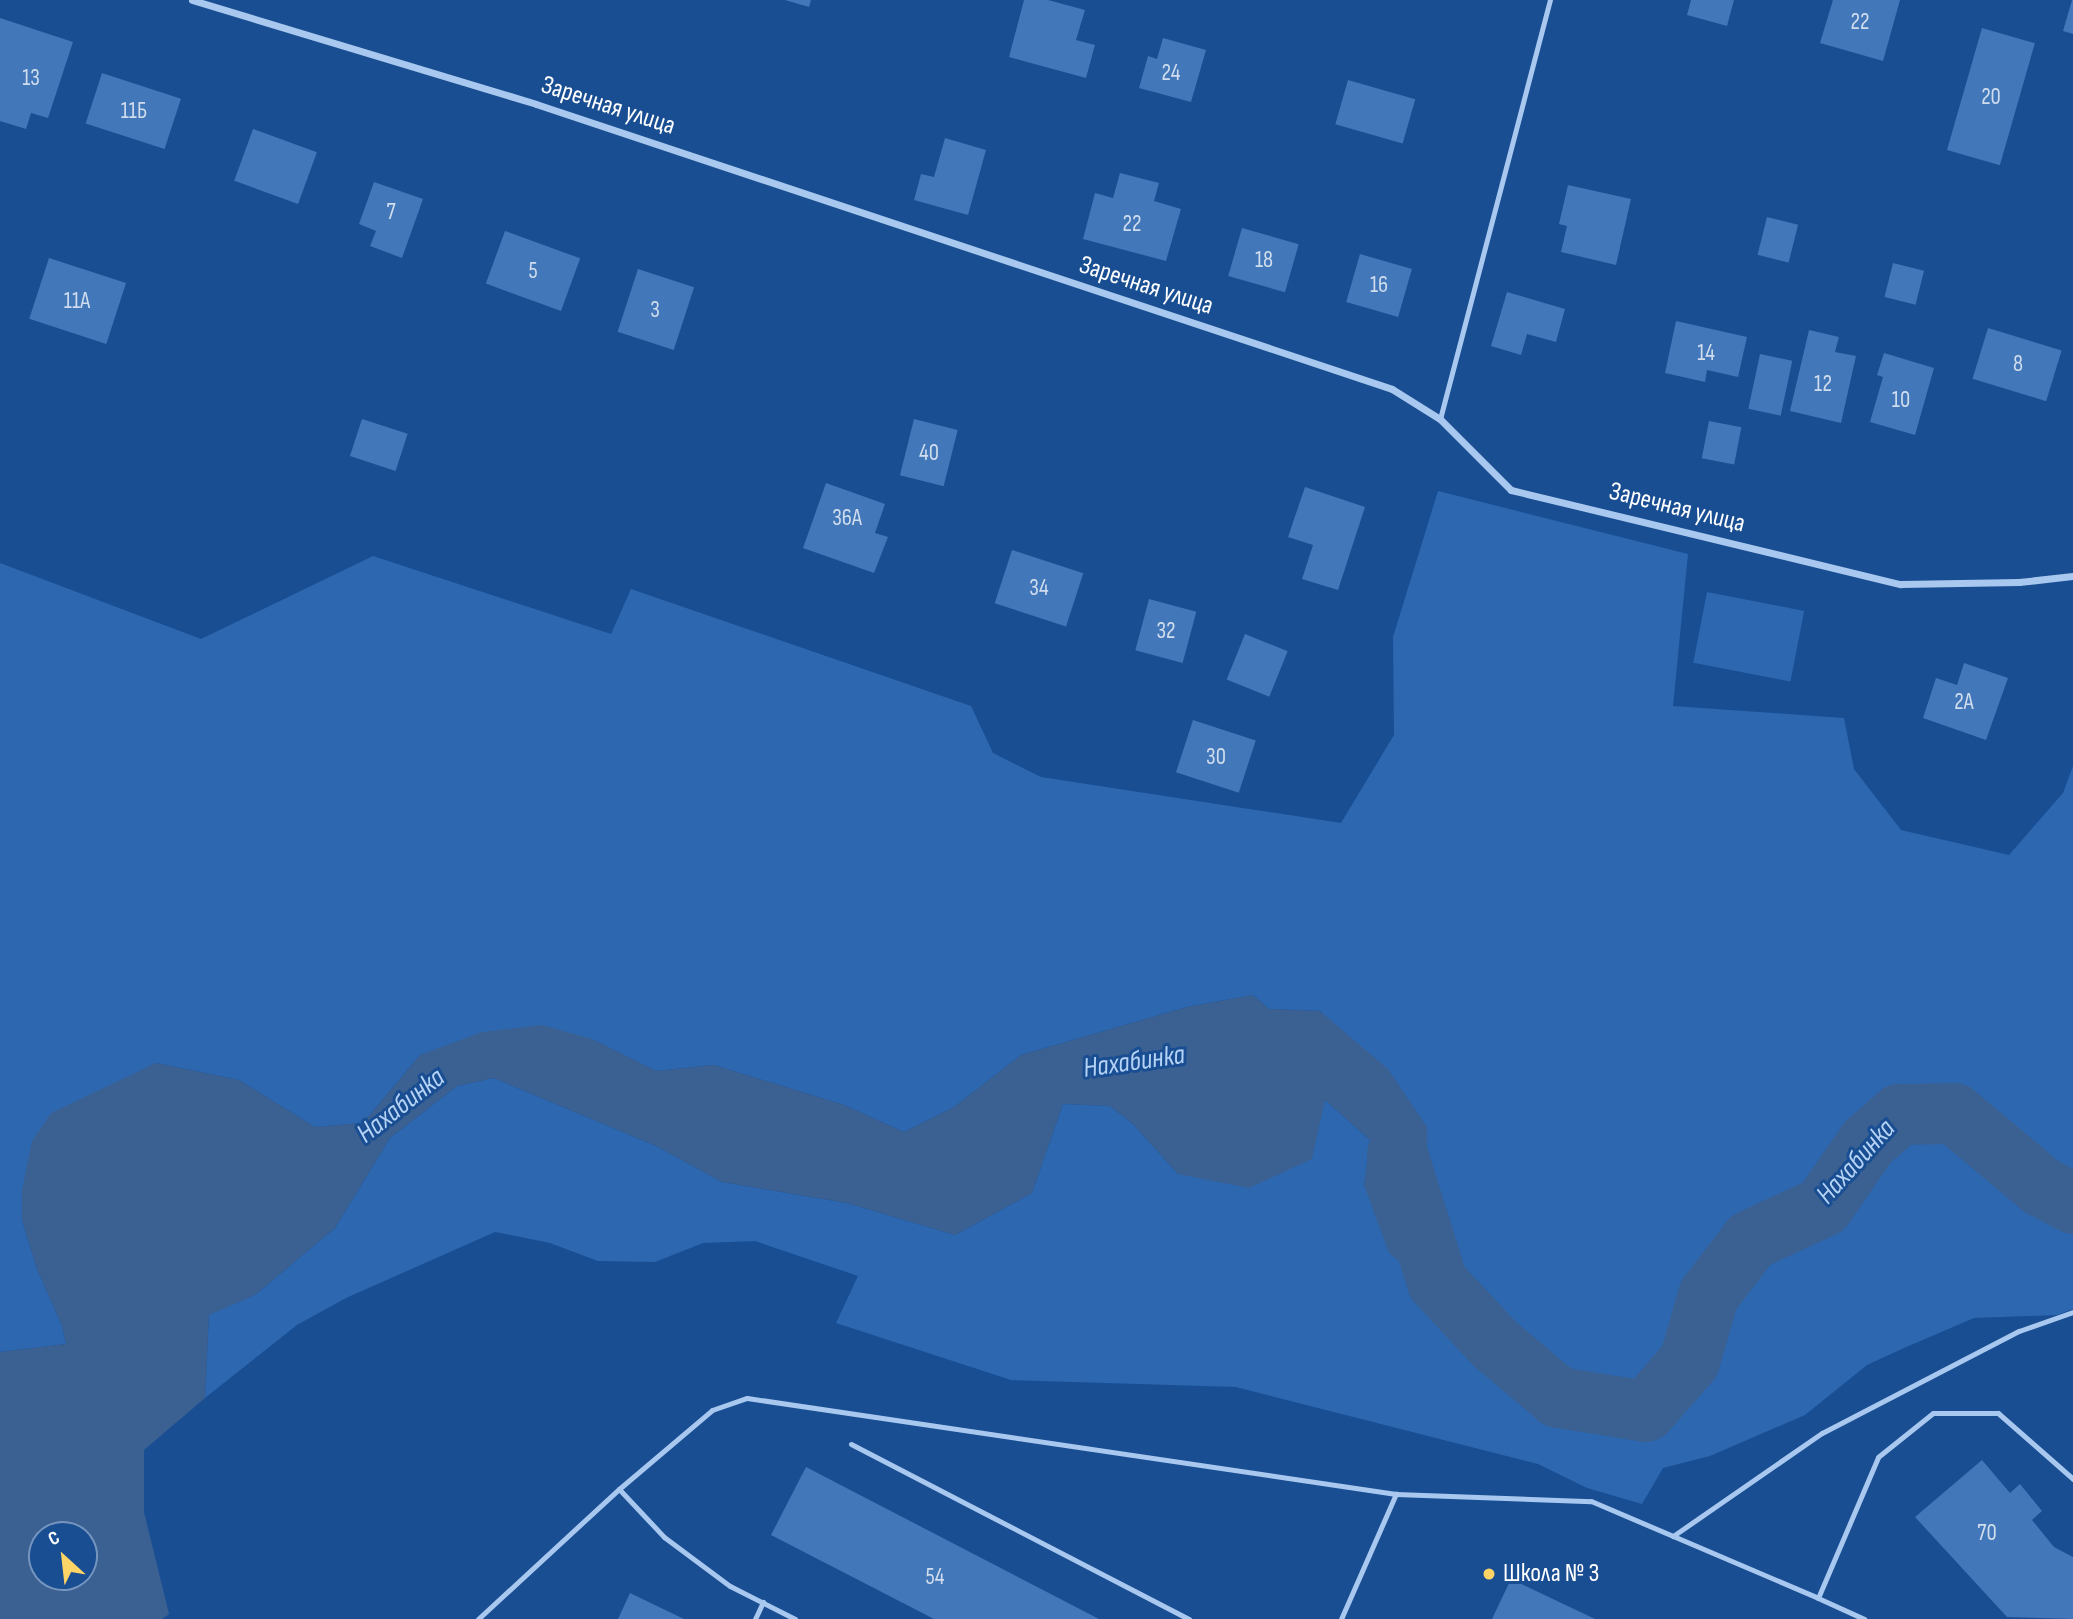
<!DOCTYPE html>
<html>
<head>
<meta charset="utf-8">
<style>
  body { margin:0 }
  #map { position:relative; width:2073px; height:1619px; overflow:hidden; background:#194e92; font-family:"Sofia Sans Condensed",sans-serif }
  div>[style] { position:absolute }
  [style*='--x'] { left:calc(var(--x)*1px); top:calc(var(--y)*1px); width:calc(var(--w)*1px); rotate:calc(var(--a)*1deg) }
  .green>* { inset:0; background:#2c67b0; transform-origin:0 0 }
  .water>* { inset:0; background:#3b6193 }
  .river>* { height:61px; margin:-30.5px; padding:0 30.5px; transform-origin:30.5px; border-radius:30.5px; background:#3b6193 }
  .building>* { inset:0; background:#4277b9; transform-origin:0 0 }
  .lane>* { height:5px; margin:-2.5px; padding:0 2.5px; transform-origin:2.5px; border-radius:2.5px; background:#a9c8ef }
  .street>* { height:7px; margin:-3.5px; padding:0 3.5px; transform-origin:3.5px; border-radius:3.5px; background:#a9c8ef }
  .dots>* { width:19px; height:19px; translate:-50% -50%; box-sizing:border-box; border:4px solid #194e92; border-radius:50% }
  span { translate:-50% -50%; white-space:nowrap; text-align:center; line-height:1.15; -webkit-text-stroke:6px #194e92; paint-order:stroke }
  .number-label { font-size:23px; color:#d0ddee }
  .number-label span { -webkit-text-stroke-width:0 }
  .street-label { font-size:26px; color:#fff }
  .poi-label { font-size:26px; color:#fff }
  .left { translate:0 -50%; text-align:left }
  .water-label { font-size:28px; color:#b5d3f6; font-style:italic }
  .north { position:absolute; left:28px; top:1521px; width:70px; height:70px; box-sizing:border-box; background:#194e92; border:2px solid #7595be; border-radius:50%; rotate:333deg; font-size:19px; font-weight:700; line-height:28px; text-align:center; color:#fff }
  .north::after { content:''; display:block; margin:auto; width:24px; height:32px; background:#ffd467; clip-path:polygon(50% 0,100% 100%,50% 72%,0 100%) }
</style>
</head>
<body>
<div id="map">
  <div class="green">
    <i style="clip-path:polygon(1438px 491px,1688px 554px,1673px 706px,1844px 718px,1854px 769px,1901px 830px,2009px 855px,2063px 793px,2073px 766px,2073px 1309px,2057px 1315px,1974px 1318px,1904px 1348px,1867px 1365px,1805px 1415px,1710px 1456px,1663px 1468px,1642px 1504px,1587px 1488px,1538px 1464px,1236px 1387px,1011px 1380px,836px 1323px,858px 1276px,755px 1241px,703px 1243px,655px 1262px,598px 1261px,550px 1243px,495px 1232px,346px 1298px,297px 1325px,205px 1398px,209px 1314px,255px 1295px,335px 1228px,390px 1138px,457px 1086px,494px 1078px,656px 1146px,722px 1182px,847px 1203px,955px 1235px,1032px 1193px,1063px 1104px,1110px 1106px,1133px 1124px,1178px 1174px,1325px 1100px,1370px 1140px,1364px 1186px,1428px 1212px,1321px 1011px,1269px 1009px,1253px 995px,1187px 1007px,1021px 1055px,954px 1107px,904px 1132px,844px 1105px,714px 1065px,656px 1071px,592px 1039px,420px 1055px,363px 1123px,315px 1127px,239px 1080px,156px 1063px,118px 1083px,22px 1220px,37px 1269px,62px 1326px,66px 1344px,0 1352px,0 563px,201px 639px,373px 556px,611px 634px,631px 589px,971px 706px,993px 753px,1041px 777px,1341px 823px,1394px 735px,1393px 637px)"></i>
    <i style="left:1707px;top:592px;width:99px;height:72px;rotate:11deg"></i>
  </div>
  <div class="water">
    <i style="clip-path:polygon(evenodd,1253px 995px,1269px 1009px,1320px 1011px,1388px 1069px,1427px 1127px,1428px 1212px,1409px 1269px,1389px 1253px,1364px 1185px,1370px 1140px,1325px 1100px,1312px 1159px,1249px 1188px,1178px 1174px,1133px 1124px,1110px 1106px,1063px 1104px,1032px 1193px,955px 1235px,847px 1203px,722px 1182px,656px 1146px,494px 1078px,457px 1086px,390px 1138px,335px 1228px,255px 1295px,209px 1315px,205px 1398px,144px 1450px,144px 1512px,169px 1614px,162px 1619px,0 1619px,0 1352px,66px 1344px,62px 1326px,37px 1269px,22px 1220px,22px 1190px,32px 1141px,51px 1113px,156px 1063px,239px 1080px,315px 1127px,363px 1123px,420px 1055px,482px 1032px,542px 1025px,592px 1039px,656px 1071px,714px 1065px,844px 1105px,904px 1132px,954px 1107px,1021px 1055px,1187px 1007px,1253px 995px,42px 1535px,84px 1535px,84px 1577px,42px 1577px,42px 1535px)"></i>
  </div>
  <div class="river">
    <i style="--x:1397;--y:1154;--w:134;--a:72.6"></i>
    <i style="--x:1437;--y:1282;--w:85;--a:46.9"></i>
    <i style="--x:1495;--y:1344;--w:82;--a:40.1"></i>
    <i style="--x:1558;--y:1397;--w:88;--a:9.1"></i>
    <i style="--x:1645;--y:1411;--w:67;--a:-48.7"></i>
    <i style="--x:1689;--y:1361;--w:69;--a:-73.9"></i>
    <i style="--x:1708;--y:1295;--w:69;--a:-52.6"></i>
    <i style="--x:1750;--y:1240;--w:81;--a:-25"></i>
    <i style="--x:1823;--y:1206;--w:78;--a:-55.5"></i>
    <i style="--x:1867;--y:1142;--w:43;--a:-41.2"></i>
    <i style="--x:1899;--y:1114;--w:55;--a:-1"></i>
    <i style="--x:1954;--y:1113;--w:114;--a:40"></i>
    <i style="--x:2041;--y:1186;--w:36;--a:28"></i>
  </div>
  <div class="building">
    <i style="clip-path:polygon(785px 0,811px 0,809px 7px)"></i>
    <i style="clip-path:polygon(1024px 0,1048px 0,1085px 10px,1076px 40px,1095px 45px,1086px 78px,1009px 57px)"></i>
    <i style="clip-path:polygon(1691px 0,1734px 0,1727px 26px,1687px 15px)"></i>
    <i style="clip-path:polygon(1833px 0,1900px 0,1883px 61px,1820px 43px)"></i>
    <i style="clip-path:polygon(2072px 0,2073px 0,2073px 34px,2063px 31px)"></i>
    <i style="clip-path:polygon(0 18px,73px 42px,48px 118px,31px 113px,26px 129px,0 121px)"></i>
    <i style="left:1982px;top:28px;width:55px;height:127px;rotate:16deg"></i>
    <i style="clip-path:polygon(1163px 38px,1206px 50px,1191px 102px,1139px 88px,1148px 56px,1157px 59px)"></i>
    <i style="left:102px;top:73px;width:83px;height:53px;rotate:18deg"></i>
    <i style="left:1348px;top:80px;width:70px;height:46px;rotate:16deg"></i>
    <i style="left:253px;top:129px;width:68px;height:55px;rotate:20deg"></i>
    <i style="clip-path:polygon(945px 138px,986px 150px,968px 215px,914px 200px,921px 174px,934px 177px)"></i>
    <i style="clip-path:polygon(1120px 173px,1159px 183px,1154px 201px,1181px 209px,1166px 261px,1083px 239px,1095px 193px,1113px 198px)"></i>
    <i style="clip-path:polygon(374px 182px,423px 199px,402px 258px,370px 246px,376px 231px,359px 224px)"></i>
    <i style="clip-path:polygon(1568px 185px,1631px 199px,1616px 265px,1561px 252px,1567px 226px,1559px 224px)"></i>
    <i style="left:1767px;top:217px;width:32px;height:39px;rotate:14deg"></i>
    <i style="left:1242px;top:228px;width:59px;height:50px;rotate:16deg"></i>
    <i style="left:505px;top:231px;width:80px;height:56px;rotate:20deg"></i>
    <i style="left:1360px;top:254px;width:54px;height:50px;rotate:16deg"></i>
    <i style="left:49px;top:258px;width:81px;height:64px;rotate:18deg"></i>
    <i style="left:1893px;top:263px;width:32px;height:35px;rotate:14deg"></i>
    <i style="left:638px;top:269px;width:59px;height:66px;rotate:18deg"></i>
    <i style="clip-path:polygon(1507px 292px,1565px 309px,1556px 342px,1527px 334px,1521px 355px,1491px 346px)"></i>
    <i style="clip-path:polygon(1676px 321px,1747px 337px,1738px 377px,1707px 370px,1705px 382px,1665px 373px)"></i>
    <i style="left:1988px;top:328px;width:77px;height:53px;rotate:17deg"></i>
    <i style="clip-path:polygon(1809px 330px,1839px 337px,1835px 352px,1856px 356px,1841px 423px,1790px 411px)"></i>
    <i style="clip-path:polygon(1884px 353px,1934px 368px,1915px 435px,1870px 422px,1883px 377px,1877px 375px)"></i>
    <i style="left:1760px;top:354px;width:33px;height:56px;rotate:12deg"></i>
    <i style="left:362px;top:419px;width:48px;height:39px;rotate:18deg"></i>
    <i style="left:914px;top:419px;width:45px;height:58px;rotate:14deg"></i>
    <i style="left:1709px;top:421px;width:33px;height:38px;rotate:11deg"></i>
    <i style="clip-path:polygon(826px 483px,885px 504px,875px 533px,888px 537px,874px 573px,803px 548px)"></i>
    <i style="clip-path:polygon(1305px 487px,1365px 507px,1338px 590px,1302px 579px,1313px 545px,1288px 537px)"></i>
    <i style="left:1012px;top:550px;width:75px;height:56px;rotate:18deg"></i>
    <i style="left:1149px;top:599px;width:49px;height:53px;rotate:15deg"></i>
    <i style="left:1245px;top:634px;width:46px;height:49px;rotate:22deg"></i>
    <i style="clip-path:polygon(1964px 663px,2008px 678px,1986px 740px,1923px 718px,1936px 678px,1957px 685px)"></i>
    <i style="left:1193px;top:720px;width:66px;height:55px;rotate:18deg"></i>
    <i style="clip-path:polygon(1982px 1460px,2010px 1493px,2020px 1484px,2042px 1511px,2032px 1520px,2054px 1547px,2073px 1557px,2073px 1619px,2007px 1617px,1915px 1517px)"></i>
    <i style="clip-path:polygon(806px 1467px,1099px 1619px,934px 1619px,771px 1535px)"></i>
    <i style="clip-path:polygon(1511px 1579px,1595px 1619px,1492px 1619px)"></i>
    <i style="clip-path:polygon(630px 1593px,684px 1619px,618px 1619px)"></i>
  </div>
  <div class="lane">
    <i style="--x:1440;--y:419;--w:433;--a:-75.3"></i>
    <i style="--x:851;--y:1444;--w:381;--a:27.4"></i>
    <i style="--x:619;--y:1489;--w:122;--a:-40.3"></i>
    <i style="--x:712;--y:1410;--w:37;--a:-19"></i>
    <i style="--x:747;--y:1398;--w:656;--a:8.41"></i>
    <i style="--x:1396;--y:1494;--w:195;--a:2.1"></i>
    <i style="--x:1591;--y:1501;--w:247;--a:23.1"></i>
    <i style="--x:1818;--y:1598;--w:153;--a:-66.9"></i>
    <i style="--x:1878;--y:1457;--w:70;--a:-38.7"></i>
    <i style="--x:1933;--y:1413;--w:65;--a:0"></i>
    <i style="--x:1998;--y:1413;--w:100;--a:41.3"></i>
    <i style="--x:1673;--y:1536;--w:181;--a:-34.7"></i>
    <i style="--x:1822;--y:1433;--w:222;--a:-27.4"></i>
    <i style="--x:2019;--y:1331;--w:57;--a:-19.4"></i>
    <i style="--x:1818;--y:1598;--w:51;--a:24.5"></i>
    <i style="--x:478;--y:1619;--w:192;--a:-42.7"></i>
    <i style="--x:619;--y:1489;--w:66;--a:46.8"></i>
    <i style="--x:664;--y:1537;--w:82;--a:36.6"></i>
    <i style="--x:730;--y:1586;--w:73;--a:26.9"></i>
    <i style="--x:755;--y:1619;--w:19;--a:-65"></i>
    <i style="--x:1341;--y:1619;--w:137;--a:-66.3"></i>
  </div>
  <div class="street">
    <i style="--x:192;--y:0;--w:359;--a:16.8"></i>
    <i style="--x:536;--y:104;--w:902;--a:18.41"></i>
    <i style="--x:1392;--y:389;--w:57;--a:32"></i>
    <i style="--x:1440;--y:419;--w:100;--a:45"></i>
    <i style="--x:1511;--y:490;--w:401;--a:13.6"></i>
    <i style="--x:1901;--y:584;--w:118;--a:-1"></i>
    <i style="--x:2019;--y:582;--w:54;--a:-6.3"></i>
  </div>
  <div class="dots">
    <i style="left:1489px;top:1574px;background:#ffd467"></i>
  </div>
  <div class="number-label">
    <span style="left:1860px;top:22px">22</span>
    <span style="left:1171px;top:73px">24</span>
    <span style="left:31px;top:78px">13</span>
    <span style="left:1991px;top:97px">20</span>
    <span style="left:134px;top:111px">11Б</span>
    <span style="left:391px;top:212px">7</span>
    <span style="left:1132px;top:224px">22</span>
    <span style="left:1264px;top:260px">18</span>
    <span style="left:533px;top:271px">5</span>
    <span style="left:1379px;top:285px">16</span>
    <span style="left:77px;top:301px">11А</span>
    <span style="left:655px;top:310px">3</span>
    <span style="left:1706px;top:353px">14</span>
    <span style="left:2018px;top:364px">8</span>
    <span style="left:1823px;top:384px">12</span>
    <span style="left:1901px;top:400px">10</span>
    <span style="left:929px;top:453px">40</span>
    <span style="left:847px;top:518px">36А</span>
    <span style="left:1039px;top:588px">34</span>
    <span style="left:1166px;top:631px">32</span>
    <span style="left:1964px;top:702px">2А</span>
    <span style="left:1216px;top:757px">30</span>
    <span style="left:1987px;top:1533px">70</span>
    <span style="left:935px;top:1577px">54</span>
  </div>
  <div class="street-label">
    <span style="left:608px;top:106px;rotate:18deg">Заречная улица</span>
    <span style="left:1146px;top:286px;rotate:18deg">Заречная улица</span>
    <span style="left:1677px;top:508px;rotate:14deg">Заречная улица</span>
  </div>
  <div class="poi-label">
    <span class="left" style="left:1503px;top:1574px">Школа № 3</span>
  </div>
  <div class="water-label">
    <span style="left:1134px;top:1062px;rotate:-8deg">Нахабинка</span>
    <span style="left:401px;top:1106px;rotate:-38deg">Нахабинка</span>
    <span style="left:1856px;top:1162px;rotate:-48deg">Нахабинка</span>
  </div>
  <div class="north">С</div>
</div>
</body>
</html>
